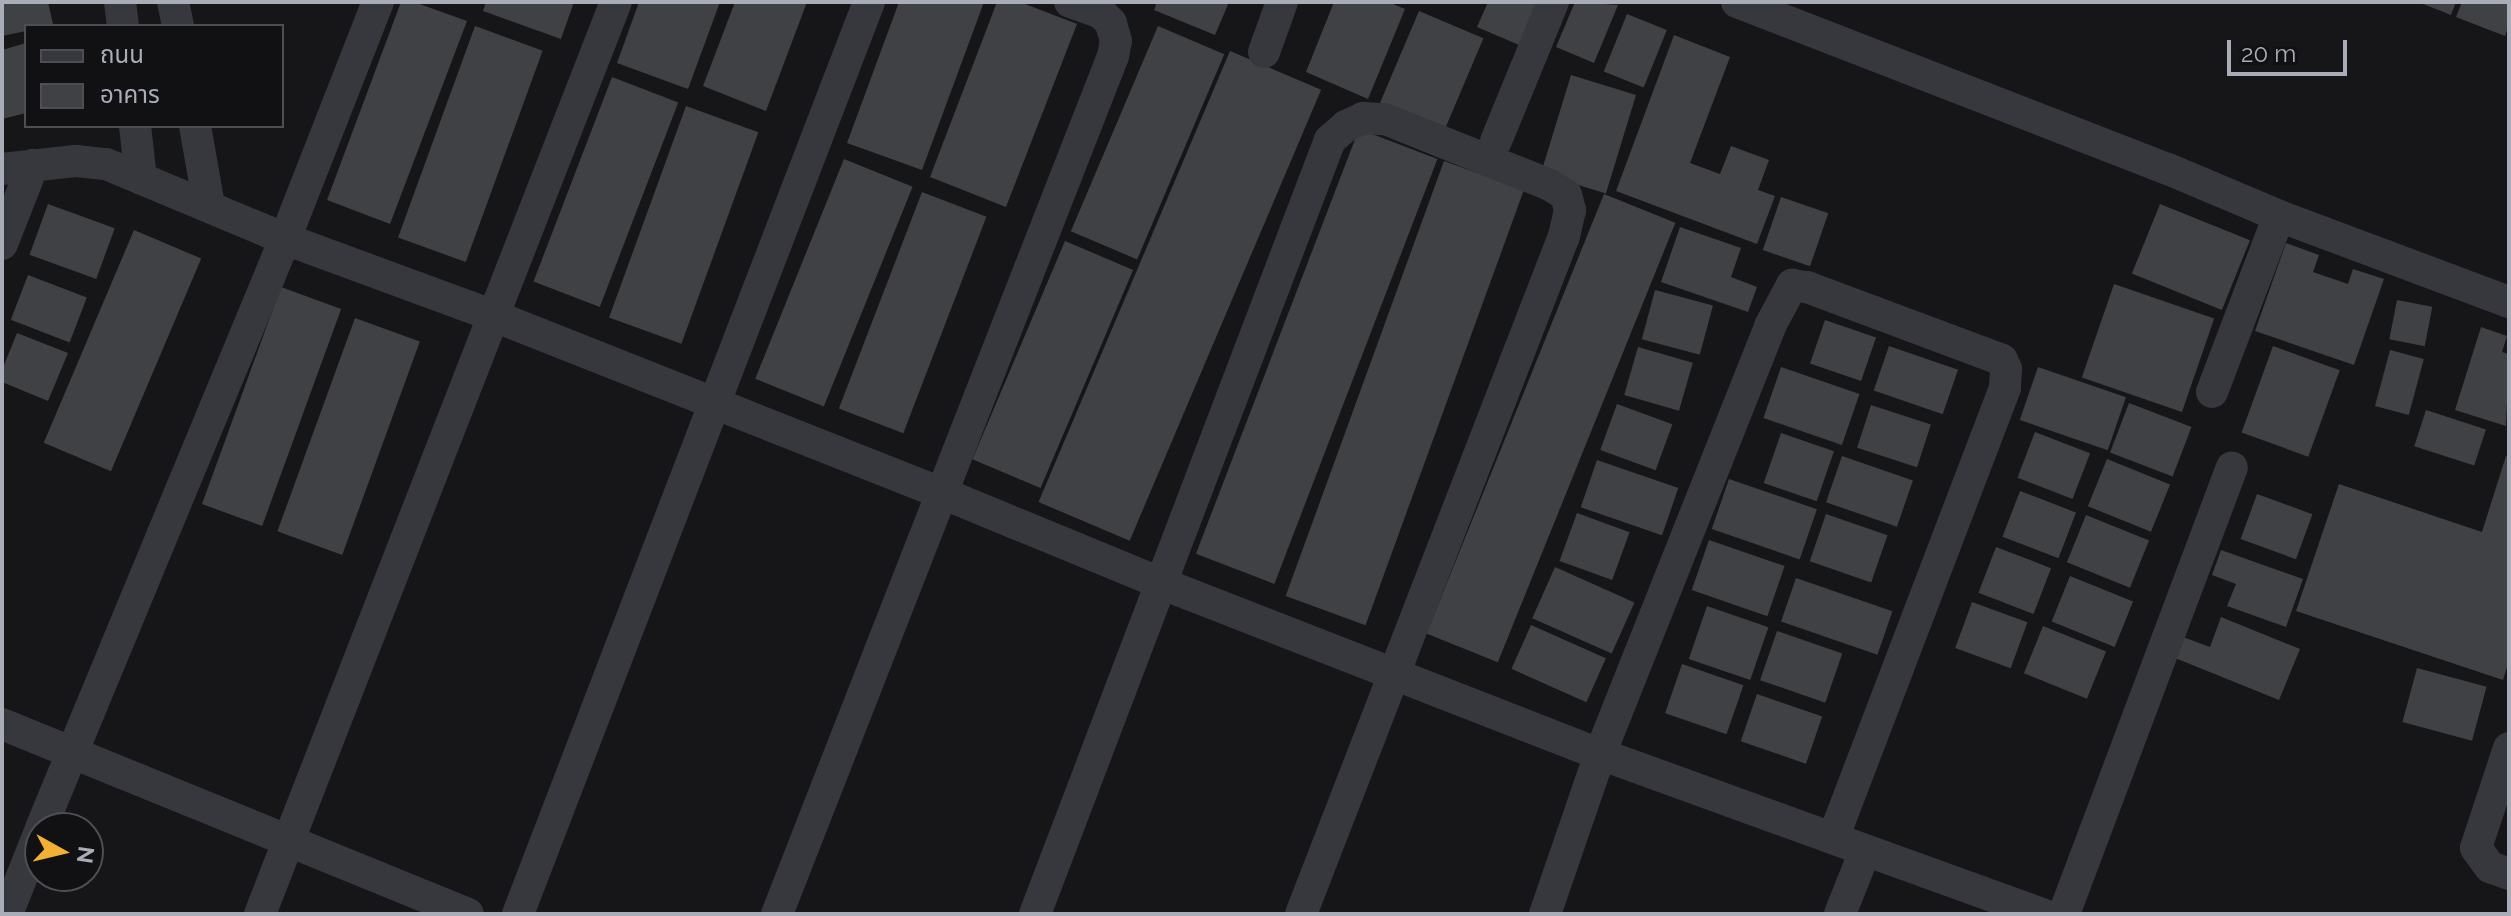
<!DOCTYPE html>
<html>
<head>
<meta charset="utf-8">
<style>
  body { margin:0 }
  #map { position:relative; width:2511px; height:916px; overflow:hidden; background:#161618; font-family:Raleway,"Noto Sans Thai",sans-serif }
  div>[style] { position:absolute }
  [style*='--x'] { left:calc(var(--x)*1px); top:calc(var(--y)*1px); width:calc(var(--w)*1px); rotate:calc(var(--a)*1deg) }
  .building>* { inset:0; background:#404145; transform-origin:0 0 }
  .street>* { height:32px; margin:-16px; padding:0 16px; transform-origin:16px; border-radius:16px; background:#37383d }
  span { translate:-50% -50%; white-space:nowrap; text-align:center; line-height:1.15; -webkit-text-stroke:7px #111113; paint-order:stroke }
  .frame { position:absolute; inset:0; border:4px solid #a8adb8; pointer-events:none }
  .legend { position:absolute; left:24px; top:24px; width:260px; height:104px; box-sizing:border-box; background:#111113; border:2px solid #4d4f55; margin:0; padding:10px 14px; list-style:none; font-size:24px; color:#a8adb8 }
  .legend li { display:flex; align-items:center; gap:16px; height:40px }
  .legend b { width:40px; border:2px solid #4d4f55 }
  .north { position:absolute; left:24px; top:812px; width:80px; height:80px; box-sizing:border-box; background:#111113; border:2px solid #4d4f55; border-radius:50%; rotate:98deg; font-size:22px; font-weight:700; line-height:32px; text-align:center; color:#a8adb8 }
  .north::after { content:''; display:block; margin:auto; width:28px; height:36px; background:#f2b134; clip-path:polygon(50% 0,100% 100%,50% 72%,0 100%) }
  .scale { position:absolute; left:2227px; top:40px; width:120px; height:36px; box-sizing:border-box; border:4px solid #a8adb8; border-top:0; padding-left:10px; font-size:24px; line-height:28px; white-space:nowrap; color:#a8adb8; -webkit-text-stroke:6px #111113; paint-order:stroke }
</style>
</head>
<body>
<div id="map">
  <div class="building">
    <i style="clip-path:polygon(2px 2px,48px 2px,53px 24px,26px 26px,26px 31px,2px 36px)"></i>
    <i style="clip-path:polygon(401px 2px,414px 2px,467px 21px,390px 224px,327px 200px)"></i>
    <i style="clip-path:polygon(486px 2px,574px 2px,561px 39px,483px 11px)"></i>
    <i style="clip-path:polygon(639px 2px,720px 2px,688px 89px,617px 63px)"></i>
    <i style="clip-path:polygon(735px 2px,807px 2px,766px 111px,703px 86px)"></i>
    <i style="clip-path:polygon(899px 2px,984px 2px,922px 170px,847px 143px)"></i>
    <i style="clip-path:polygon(997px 2px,1020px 2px,1077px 24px,1006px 207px,930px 177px)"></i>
    <i style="clip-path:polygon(1157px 2px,1229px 2px,1215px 35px,1154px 10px)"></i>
    <i style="clip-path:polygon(1334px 2px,1388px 2px,1405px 9px,1368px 99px,1306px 72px)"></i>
    <i style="clip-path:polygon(1488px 2px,1537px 2px,1519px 45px,1477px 27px)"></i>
    <i style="clip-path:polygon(1575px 2px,1618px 5px,1594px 63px,1556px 47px)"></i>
    <i style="clip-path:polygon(2418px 2px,2456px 2px,2451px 15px)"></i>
    <i style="clip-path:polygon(2462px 2px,2509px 2px,2509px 25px,2505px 36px,2456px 17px)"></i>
    <i style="left:1419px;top:11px;width:70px;height:105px;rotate:23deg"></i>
    <i style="left:1627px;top:14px;width:43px;height:62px;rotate:22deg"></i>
    <i style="left:475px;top:26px;width:72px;height:225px;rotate:20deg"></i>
    <i style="left:1158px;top:26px;width:72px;height:223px;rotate:23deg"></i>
    <i style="clip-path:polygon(1674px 35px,1730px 57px,1690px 163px,1720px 174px,1731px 146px,1769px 160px,1758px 190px,1775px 196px,1757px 244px,1616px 191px)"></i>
    <i style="clip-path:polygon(26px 43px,26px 113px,2px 119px,2px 50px)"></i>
    <i style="left:1230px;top:51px;width:99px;height:490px;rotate:23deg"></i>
    <i style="left:1571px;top:75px;width:68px;height:103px;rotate:17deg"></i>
    <i style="left:612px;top:77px;width:71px;height:219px;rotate:21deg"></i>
    <i style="left:686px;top:106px;width:77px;height:225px;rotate:20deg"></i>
    <i style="left:1359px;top:129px;width:84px;height:455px;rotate:21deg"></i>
    <i style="left:844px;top:159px;width:74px;height:237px;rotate:22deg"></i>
    <i style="left:1444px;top:161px;width:85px;height:463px;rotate:20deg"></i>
    <i style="left:922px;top:192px;width:69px;height:232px;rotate:21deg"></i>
    <i style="left:1604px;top:194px;width:77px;height:474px;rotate:22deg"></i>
    <i style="left:1781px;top:197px;width:50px;height:56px;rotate:19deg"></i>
    <i style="left:48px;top:204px;width:71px;height:54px;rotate:20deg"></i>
    <i style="left:2160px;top:204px;width:97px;height:75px;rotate:22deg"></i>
    <i style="clip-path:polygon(1680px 227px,1741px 248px,1731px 277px,1757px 287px,1748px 312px,1661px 282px)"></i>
    <i style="left:134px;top:230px;width:73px;height:231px;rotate:23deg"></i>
    <i style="left:1065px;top:241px;width:74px;height:237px;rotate:23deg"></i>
    <i style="clip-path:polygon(2286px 243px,2319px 255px,2313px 272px,2348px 284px,2353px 269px,2384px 279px,2354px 365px,2255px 331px)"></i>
    <i style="left:28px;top:275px;width:63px;height:48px;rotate:21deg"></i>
    <i style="left:2114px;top:284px;width:106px;height:99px;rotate:19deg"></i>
    <i style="left:281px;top:287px;width:64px;height:231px;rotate:20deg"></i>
    <i style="left:1655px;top:290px;width:60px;height:51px;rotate:15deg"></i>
    <i style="left:2397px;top:300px;width:36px;height:40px;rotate:11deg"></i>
    <i style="left:355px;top:318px;width:69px;height:227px;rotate:20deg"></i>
    <i style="left:1825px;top:320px;width:54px;height:46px;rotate:19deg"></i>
    <i style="clip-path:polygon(2481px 327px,2507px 336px,2502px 352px,2509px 354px,2506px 426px,2455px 410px)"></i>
    <i style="clip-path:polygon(17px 333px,68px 353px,48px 401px,2px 382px,2px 370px)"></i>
    <i style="left:1889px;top:346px;width:73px;height:47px;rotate:19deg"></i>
    <i style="left:2273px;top:346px;width:71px;height:92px;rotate:20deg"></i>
    <i style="left:1638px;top:347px;width:57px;height:50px;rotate:16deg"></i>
    <i style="left:2390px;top:350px;width:35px;height:58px;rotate:15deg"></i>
    <i style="left:1781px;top:367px;width:83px;height:54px;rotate:19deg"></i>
    <i style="left:2038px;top:367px;width:93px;height:56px;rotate:19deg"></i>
    <i style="left:2129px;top:403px;width:67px;height:53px;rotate:21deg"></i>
    <i style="left:1617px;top:404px;width:59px;height:49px;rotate:20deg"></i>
    <i style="left:1871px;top:405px;width:63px;height:45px;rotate:18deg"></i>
    <i style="left:2426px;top:410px;width:63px;height:38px;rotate:18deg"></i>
    <i style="left:2035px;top:432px;width:59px;height:49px;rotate:21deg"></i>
    <i style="left:1781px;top:433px;width:56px;height:53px;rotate:19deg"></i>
    <i style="left:1842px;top:456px;width:75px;height:49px;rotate:19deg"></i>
    <i style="clip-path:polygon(2506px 456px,2509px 457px,2509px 661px,2503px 680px,2296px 611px,2339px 484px,2482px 532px)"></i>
    <i style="left:2107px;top:459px;width:68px;height:51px;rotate:22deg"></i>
    <i style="left:1597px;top:460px;width:86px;height:50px;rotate:19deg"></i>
    <i style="left:1729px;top:479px;width:93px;height:53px;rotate:19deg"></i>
    <i style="left:2020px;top:491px;width:60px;height:49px;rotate:21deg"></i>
    <i style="left:2257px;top:494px;width:59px;height:48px;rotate:20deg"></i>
    <i style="left:1577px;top:513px;width:56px;height:51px;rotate:20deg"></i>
    <i style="left:1826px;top:514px;width:65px;height:50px;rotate:19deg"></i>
    <i style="left:2086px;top:515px;width:68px;height:51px;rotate:22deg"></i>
    <i style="left:1709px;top:540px;width:80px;height:53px;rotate:19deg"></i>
    <i style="left:1996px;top:547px;width:59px;height:49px;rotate:21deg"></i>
    <i style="clip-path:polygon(2221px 550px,2303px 579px,2286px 627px,2227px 606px,2236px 584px,2212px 575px)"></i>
    <i style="left:1555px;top:567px;width:87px;height:56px;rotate:24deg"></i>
    <i style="left:2070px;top:576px;width:68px;height:49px;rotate:22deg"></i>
    <i style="left:1796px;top:578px;width:102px;height:46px;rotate:19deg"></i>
    <i style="left:1972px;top:602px;width:59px;height:49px;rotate:20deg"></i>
    <i style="left:1707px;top:606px;width:65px;height:56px;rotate:19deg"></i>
    <i style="clip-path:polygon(2221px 617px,2300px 649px,2279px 700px,2175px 658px,2183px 637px,2210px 647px)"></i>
    <i style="left:1531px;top:625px;width:82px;height:48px;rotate:24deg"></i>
    <i style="left:2043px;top:626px;width:68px;height:51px;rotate:22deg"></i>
    <i style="left:1777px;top:631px;width:69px;height:52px;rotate:19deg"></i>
    <i style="left:1682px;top:664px;width:65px;height:52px;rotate:19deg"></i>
    <i style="left:2417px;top:668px;width:72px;height:56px;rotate:15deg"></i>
    <i style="left:1757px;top:694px;width:69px;height:50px;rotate:19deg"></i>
  </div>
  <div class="street">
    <i style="--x:120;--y:2;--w:24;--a:83"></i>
    <i style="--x:173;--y:2;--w:25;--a:78"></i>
    <i style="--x:1737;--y:2;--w:462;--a:21.2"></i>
    <i style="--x:2168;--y:169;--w:121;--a:22.9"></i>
    <i style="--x:2279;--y:216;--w:246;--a:20.5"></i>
    <i style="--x:1264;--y:52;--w:53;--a:-70.2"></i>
    <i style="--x:135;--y:126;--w:53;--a:83.5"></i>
    <i style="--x:195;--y:126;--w:80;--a:80"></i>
    <i style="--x:1496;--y:141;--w:150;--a:-67.7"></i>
    <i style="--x:2;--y:169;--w:74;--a:-6.2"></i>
    <i style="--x:76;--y:161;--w:30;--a:6"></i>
    <i style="--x:106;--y:164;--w:194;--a:22.7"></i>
    <i style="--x:285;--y:239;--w:223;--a:20.2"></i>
    <i style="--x:494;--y:316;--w:482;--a:21.6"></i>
    <i style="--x:942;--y:493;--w:239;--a:22.4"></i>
    <i style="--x:1163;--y:584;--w:469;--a:21.3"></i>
    <i style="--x:1600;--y:754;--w:471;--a:19.9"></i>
    <i style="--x:2;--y:244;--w:85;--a:-68.6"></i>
    <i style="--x:2212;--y:392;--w:188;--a:-69.2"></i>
    <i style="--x:2;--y:724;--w:503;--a:22.18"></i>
    <i style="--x:2509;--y:748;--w:105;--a:108.3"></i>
    <i style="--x:2476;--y:848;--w:24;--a:54"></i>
    <i style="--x:2490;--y:867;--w:20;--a:20"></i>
    <i style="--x:41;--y:828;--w:638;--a:-67.5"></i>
    <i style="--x:285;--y:239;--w:255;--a:-68.6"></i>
    <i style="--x:7;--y:914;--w:89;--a:-68.3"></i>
    <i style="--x:260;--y:914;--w:979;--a:-68.68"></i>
    <i style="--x:518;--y:914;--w:977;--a:-68.95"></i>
    <i style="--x:777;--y:914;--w:921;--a:-68.61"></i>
    <i style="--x:1113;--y:56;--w:15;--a:-79"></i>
    <i style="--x:1116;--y:41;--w:19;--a:-106"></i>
    <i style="--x:1111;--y:23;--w:14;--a:-135"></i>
    <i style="--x:1101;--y:13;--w:33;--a:-160"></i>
    <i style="--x:1035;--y:914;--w:828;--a:-69.14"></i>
    <i style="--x:1330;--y:140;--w:21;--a:-41"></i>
    <i style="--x:1346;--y:126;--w:19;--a:-25"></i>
    <i style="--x:1363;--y:118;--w:22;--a:3"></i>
    <i style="--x:1385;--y:119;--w:178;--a:21.8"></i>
    <i style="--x:1550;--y:185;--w:19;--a:32"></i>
    <i style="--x:1566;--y:195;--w:16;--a:75"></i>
    <i style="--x:1570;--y:210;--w:27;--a:103"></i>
    <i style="--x:1564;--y:236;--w:727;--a:111.2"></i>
    <i style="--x:1545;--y:914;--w:169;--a:-71"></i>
    <i style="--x:1600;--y:754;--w:461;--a:-68.3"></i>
    <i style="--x:1770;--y:326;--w:47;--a:-61.8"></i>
    <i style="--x:1792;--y:285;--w:15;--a:8"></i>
    <i style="--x:1807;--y:287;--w:208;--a:20.5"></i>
    <i style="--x:2002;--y:360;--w:10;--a:66"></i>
    <i style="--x:2006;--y:369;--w:19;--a:93"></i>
    <i style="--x:2005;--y:388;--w:482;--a:110.9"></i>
    <i style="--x:1840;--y:914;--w:68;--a:-68.4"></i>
    <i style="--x:2064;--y:914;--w:477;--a:-69.4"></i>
  </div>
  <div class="frame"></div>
  <ul class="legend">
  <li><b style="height:10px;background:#37383d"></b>ถนน</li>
  <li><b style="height:22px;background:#404145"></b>อาคาร</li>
  </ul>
  <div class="north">N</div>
  <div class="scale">20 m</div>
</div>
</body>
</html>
